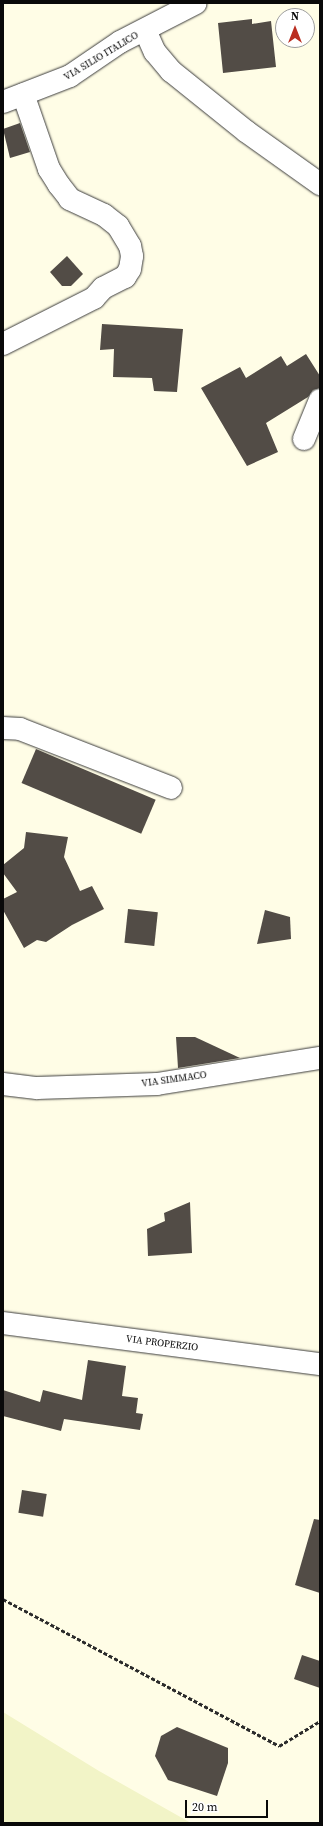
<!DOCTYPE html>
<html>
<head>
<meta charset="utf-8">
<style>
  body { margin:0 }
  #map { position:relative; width:323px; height:1826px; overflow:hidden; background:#fffde6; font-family:"Source Serif 4",serif }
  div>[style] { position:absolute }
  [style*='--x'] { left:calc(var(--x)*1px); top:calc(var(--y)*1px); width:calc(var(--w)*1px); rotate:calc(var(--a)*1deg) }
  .farmland>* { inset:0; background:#f2f4c7 }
  .building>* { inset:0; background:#524c46; transform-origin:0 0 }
  .path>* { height:2.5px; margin-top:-1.25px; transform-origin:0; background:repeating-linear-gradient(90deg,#2b2b2b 0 4px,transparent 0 6px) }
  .roads { filter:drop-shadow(0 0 1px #3c3c3c) drop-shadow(0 0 1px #3c3c3c) }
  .minor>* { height:22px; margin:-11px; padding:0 11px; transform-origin:11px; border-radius:11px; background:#fff }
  span { translate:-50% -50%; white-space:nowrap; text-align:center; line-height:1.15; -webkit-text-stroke:4px #fff; paint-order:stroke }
  .street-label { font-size:10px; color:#090909 }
  .frame { position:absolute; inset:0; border:4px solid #090909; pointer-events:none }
  .north { position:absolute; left:275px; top:8px; width:40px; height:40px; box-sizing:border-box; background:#fff; border:1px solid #9d9d9d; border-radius:50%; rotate:0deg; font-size:11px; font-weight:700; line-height:16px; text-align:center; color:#090909 }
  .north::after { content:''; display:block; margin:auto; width:14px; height:18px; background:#ba2e21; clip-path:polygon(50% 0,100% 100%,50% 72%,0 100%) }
  .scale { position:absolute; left:185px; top:1800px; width:83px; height:18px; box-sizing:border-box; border:2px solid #090909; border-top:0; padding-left:5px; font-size:12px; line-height:14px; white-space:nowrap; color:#090909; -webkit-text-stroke:3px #fff; paint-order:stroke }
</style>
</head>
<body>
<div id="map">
  <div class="farmland">
    <i style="clip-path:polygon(3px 1712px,99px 1771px,191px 1823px,3px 1823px)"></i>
  </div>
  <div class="building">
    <i style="clip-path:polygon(252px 19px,252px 24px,271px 21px,276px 67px,223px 73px,218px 23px)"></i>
    <i style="clip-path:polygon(20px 123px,30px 152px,10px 158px,3px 129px)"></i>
    <i style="clip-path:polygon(67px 256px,83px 274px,71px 286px,62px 286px,50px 272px)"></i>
    <i style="clip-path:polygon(102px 324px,183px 329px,177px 392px,154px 391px,152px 378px,113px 377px,114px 349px,100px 350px)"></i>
    <i style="clip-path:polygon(306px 354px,320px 376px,320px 388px,313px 390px,308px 397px,266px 423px,278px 452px,247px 466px,201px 388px,240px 367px,246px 378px,281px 356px,287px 366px)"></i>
    <i style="left:36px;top:749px;width:130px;height:37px;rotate:23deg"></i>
    <i style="clip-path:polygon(26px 832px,68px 837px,64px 857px,80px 891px,92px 886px,104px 909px,72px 925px,46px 942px,37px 940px,24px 948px,3px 910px,3px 899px,17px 892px,3px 873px,3px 865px,24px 848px)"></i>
    <i style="left:128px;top:909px;width:30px;height:34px;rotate:6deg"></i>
    <i style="clip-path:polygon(265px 910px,290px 917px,291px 939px,257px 944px)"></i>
    <i style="clip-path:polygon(176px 1037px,195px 1037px,240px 1058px,178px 1068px)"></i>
    <i style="clip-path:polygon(190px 1202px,192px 1253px,148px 1256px,147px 1229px,165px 1221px,164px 1213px)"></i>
    <i style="clip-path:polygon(88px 1360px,126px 1366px,122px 1396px,138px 1398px,136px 1413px,143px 1414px,140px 1430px,64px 1419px,61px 1431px,3px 1416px,3px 1390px,40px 1402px,43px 1390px,82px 1400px)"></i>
    <i style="left:22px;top:1490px;width:25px;height:23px;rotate:9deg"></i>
    <i style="clip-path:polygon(314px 1519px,320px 1520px,320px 1593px,295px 1585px)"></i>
    <i style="clip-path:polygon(302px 1655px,320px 1661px,320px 1688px,294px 1679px)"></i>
    <i style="clip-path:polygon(177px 1727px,228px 1748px,228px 1763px,217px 1796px,168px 1780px,155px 1756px,161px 1736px)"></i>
  </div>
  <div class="path">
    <i style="--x:3;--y:1599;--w:313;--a:28"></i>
    <i style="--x:279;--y:1746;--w:48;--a:-31.4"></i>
  </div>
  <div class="roads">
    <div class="minor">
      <i style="--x:145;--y:30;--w:24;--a:66"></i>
      <i style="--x:155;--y:52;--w:25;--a:50"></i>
      <i style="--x:171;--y:71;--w:97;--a:38.8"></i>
      <i style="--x:247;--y:132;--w:90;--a:35.5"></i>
      <i style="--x:3;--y:102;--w:72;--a:-21.2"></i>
      <i style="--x:70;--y:76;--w:60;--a:-34.2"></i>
      <i style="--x:120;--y:42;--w:85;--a:-27.2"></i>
      <i style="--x:3;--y:344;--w:102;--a:-26.8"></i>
      <i style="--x:94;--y:298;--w:13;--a:-48"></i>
      <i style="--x:103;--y:288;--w:25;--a:-27"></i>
      <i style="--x:125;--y:277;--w:9;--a:-58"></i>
      <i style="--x:130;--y:269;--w:13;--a:-81"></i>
      <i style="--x:132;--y:256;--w:10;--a:-101"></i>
      <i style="--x:130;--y:246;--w:23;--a:-121"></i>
      <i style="--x:118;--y:226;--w:18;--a:-142"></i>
      <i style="--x:104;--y:215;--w:38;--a:-155"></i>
      <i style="--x:70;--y:199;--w:18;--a:-128"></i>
      <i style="--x:59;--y:185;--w:19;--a:-122"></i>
      <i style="--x:49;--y:169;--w:79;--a:-109.1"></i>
      <i style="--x:304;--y:439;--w:42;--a:-67.7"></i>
      <i style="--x:3;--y:728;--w:17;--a:3"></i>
      <i style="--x:20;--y:729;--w:162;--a:21.3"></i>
      <i style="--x:3;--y:1084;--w:34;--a:7"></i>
      <i style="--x:37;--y:1088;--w:120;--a:-1.9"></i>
      <i style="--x:157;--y:1084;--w:165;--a:-9.1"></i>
      <i style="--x:3;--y:1323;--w:320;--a:7.4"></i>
    </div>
  </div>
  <div class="street-label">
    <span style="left:101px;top:56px;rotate:-31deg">VIA SILIO ITALICO</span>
    <span style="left:174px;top:1079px;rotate:-8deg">VIA SIMMACO</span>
    <span style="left:162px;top:1343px;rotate:7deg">VIA PROPERZIO</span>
  </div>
  <div class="frame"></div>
  <div class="north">N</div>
  <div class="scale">20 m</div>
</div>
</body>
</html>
